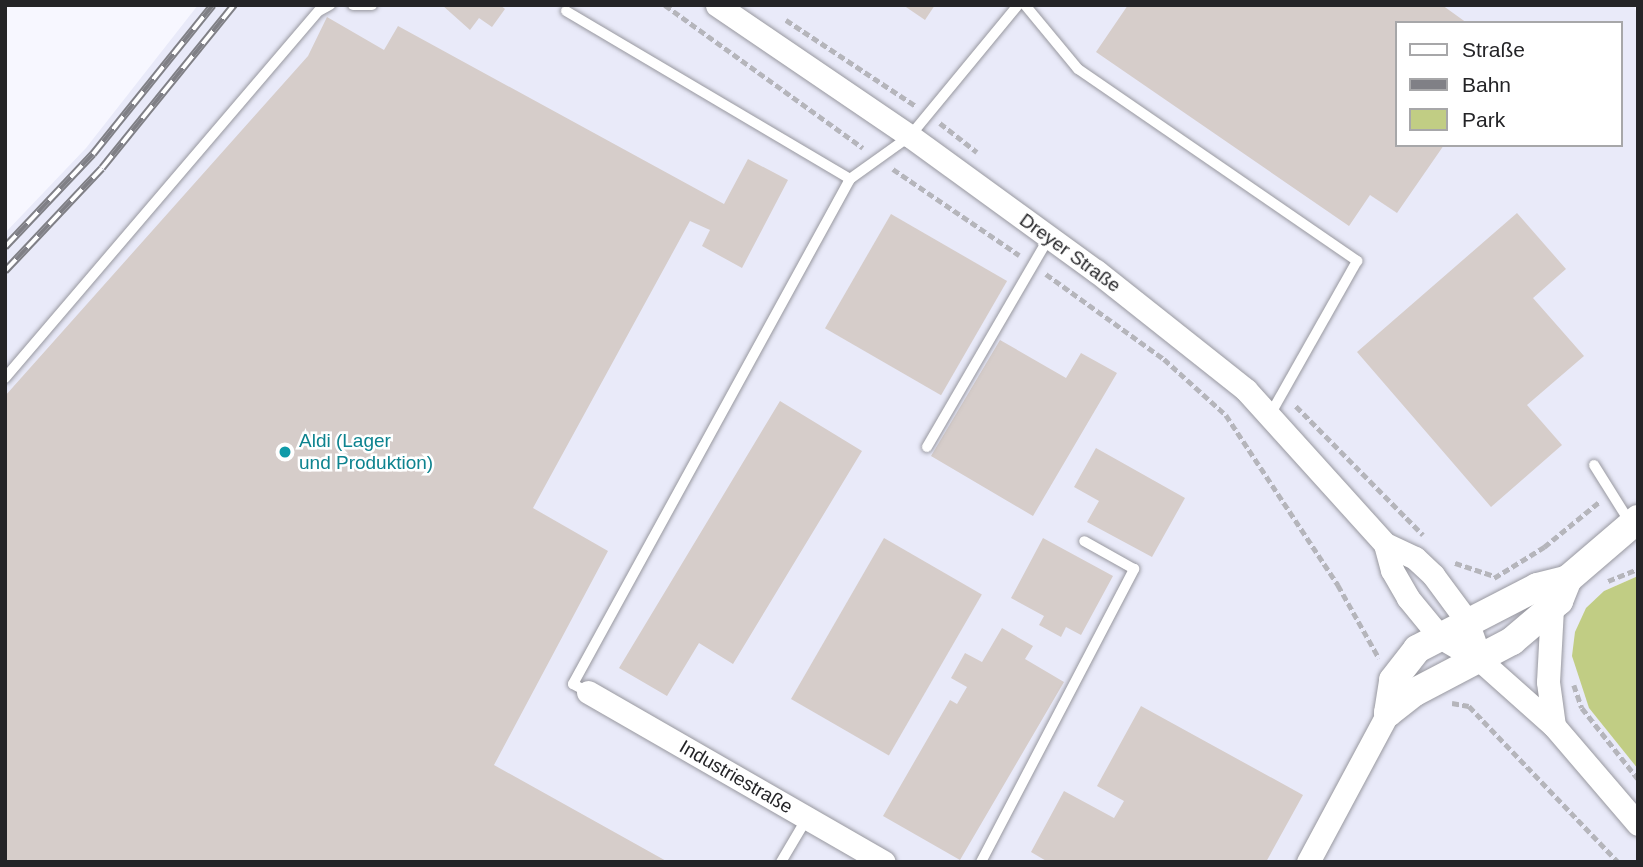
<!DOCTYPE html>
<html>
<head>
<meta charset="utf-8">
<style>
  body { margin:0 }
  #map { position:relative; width:1643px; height:867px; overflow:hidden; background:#f7f7ff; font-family:Helvetica,sans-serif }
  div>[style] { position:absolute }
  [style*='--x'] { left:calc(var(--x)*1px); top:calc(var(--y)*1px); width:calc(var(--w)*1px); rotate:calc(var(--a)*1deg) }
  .built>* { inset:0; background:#e9eaf9 }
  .green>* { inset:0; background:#c1cd84 }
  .building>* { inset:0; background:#d6cdca; transform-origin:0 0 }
  .path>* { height:4.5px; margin-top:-2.25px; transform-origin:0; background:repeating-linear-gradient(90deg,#b5b5bb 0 7px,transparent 0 10.5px) }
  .roads { filter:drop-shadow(0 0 2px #98989f) drop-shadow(0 0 2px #98989f) }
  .service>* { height:10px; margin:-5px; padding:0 5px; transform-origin:5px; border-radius:5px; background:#fff }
  .minor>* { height:23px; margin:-11.5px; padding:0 11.5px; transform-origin:11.5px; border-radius:11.5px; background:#fff }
  .tertiary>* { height:28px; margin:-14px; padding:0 14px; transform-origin:14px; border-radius:14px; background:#fff }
  .rail>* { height:8px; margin-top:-4px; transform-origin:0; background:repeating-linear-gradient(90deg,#fff 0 16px,#808086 0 32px); box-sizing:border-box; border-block:2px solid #808086 }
  .dots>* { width:19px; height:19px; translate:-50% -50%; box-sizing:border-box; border:4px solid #fff; border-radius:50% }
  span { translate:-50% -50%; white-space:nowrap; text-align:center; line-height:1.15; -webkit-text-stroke:5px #fff; paint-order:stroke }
  .street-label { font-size:19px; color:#242427 }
  .culture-label { font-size:19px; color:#0d838f }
  .left { translate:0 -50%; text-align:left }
  .frame { position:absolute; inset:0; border:7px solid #242427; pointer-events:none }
  .legend { position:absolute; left:1395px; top:21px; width:228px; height:126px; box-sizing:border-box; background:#fff; border:2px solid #a7a7a9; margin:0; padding:9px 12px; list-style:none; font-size:21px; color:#242427 }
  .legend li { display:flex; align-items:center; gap:14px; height:35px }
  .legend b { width:35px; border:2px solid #a7a7a9 }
</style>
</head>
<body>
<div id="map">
  <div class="built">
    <i style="clip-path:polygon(evenodd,198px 5px,1634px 5px,1638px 18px,1638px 576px,1604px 591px,1589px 708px,1638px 769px,1638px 862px,5px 862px,5px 233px,86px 148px,198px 5px,1396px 23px,1620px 23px,1620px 145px,1396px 145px,1396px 23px)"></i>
  </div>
  <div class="green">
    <i style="clip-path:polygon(1638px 576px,1638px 769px,1589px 708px,1572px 656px,1575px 632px,1586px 608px,1604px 591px)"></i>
  </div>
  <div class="building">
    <i style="clip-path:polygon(442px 5px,500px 5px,505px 9px,492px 27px,479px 18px,470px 30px)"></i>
    <i style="clip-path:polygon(903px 5px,935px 5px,925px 20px)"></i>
    <i style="clip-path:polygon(1128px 5px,1442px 5px,1467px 23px,1396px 23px,1396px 145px,1444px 145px,1397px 213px,1370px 195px,1349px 226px,1096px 52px)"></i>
    <i style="clip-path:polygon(327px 17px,384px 50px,398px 26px,724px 204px,748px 159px,788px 180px,742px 268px,702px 246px,710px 230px,690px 221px,533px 508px,608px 551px,494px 765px,668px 862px,5px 862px,5px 396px,308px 56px)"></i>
    <i style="clip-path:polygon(1517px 213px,1566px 269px,1533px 298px,1584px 356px,1527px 405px,1562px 445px,1491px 507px,1357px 352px)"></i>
    <i style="left:891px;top:214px;width:134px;height:132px;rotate:30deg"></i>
    <i style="clip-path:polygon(1000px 340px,1066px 378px,1081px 353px,1117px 373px,1033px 516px,931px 456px)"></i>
    <i style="clip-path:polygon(780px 401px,862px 451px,733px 664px,699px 643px,667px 696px,619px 668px)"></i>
    <i style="clip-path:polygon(1096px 448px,1185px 498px,1152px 557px,1087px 522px,1099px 501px,1074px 487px)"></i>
    <i style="left:884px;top:538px;width:113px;height:186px;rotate:30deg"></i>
    <i style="clip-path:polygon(1043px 538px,1113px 576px,1081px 635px,1066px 627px,1061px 637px,1039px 625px,1044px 616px,1011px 598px)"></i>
    <i style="clip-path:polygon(1002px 628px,1033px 646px,1025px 659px,1064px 682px,960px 860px,883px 816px,950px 700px,957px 704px,967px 687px,951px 678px,965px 653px,982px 662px)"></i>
    <i style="clip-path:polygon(1141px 706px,1303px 795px,1266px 862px,1048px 862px,1031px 852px,1064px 791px,1114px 818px,1124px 801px,1097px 786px)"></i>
  </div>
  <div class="path">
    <i style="--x:665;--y:5;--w:244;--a:35.8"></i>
    <i style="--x:786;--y:20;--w:156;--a:33.5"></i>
    <i style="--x:940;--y:123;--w:47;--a:38.1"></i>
    <i style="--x:893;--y:169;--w:153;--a:34.3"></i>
    <i style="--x:1046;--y:274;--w:145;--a:35.8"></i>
    <i style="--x:1164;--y:359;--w:84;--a:42.1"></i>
    <i style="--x:1226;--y:415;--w:204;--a:56.6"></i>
    <i style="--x:1338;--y:585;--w:84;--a:60.7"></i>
    <i style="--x:1296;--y:406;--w:181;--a:45.4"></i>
    <i style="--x:1455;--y:563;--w:41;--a:18.4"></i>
    <i style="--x:1494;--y:578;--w:59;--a:-31.8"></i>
    <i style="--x:1544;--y:547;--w:71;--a:-39.3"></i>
    <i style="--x:1608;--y:581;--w:32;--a:-22"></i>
    <i style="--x:1574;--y:685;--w:24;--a:71"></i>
    <i style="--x:1582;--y:708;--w:90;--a:51.7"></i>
    <i style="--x:1452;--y:703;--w:17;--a:10"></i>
    <i style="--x:1469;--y:706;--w:216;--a:46.3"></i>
  </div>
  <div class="roads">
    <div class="service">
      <i style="--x:353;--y:5;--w:19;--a:0"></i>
      <i style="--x:1025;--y:5;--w:83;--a:50.4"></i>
      <i style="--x:1078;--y:69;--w:339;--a:34.5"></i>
      <i style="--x:1357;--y:261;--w:175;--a:119.5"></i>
      <i style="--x:566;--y:11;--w:330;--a:30.6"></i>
      <i style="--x:5;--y:378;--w:483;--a:-49.5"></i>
      <i style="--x:319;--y:11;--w:13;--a:-29"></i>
      <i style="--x:927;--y:447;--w:243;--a:-59.8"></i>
      <i style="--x:1594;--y:465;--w:70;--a:57.9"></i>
      <i style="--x:588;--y:692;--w:17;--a:-152"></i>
      <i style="--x:573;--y:684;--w:576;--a:-61.25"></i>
      <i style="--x:850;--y:179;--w:74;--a:-35.6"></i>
      <i style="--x:910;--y:136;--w:170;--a:-50.5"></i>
      <i style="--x:781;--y:862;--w:51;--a:-59.4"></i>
      <i style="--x:981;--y:862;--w:331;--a:-62.4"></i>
      <i style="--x:1134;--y:569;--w:57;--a:-150.8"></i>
    </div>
    <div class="minor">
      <i style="--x:717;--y:5;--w:233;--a:34.2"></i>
      <i style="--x:910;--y:136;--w:230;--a:36"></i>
      <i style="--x:1096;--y:271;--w:191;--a:38.4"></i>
      <i style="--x:1246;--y:390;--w:207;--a:47.9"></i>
      <i style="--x:1385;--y:544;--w:33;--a:25"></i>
      <i style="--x:1415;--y:558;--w:25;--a:43"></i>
      <i style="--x:1433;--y:575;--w:57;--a:53.5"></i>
      <i style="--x:1467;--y:621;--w:42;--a:70.7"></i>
      <i style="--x:1385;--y:544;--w:27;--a:75"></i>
      <i style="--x:1392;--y:570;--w:32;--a:60"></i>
      <i style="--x:1408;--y:598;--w:50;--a:50.6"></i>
      <i style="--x:1440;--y:637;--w:48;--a:30.3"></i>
      <i style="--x:1481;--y:661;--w:98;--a:41.7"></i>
      <i style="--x:1554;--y:726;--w:129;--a:49.4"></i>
      <i style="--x:1552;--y:608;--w:74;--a:93.1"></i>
      <i style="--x:1548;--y:682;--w:44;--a:82.2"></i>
      <i style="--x:588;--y:692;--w:341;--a:29.9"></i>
      <i style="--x:1308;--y:862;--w:169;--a:-61.8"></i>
    </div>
    <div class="tertiary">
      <i style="--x:1388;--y:713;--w:33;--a:-81"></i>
      <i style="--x:1393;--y:680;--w:39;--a:-52"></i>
      <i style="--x:1417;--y:649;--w:135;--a:-27.3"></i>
      <i style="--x:1537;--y:587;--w:32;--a:-14"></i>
      <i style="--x:1568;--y:579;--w:92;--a:-40.6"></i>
      <i style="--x:1388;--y:713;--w:34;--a:-38"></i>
      <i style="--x:1415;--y:692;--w:110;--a:-27.7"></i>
      <i style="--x:1512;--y:641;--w:62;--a:-40.4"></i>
      <i style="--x:1559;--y:601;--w:24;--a:-68"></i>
    </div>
  </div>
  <div class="rail">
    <i style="--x:5;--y:247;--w:128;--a:-46.6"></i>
    <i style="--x:93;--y:154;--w:191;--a:-51.2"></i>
    <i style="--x:5;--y:271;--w:141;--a:-46.7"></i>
    <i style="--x:102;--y:168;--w:210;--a:-51"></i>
  </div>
  <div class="dots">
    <i style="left:285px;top:452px;background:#0f9aa8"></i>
  </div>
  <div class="street-label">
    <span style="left:1070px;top:253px;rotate:36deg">Dreyer Straße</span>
    <span style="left:736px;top:777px;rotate:30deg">Industriestraße</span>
  </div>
  <div class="culture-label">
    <span class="left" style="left:299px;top:452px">Aldi (Lager<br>und Produktion)</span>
  </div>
  <div class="frame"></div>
  <ul class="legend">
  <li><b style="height:9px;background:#fff"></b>Straße</li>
  <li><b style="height:9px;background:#808086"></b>Bahn</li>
  <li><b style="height:19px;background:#c1cd84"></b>Park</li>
  </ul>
</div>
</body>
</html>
